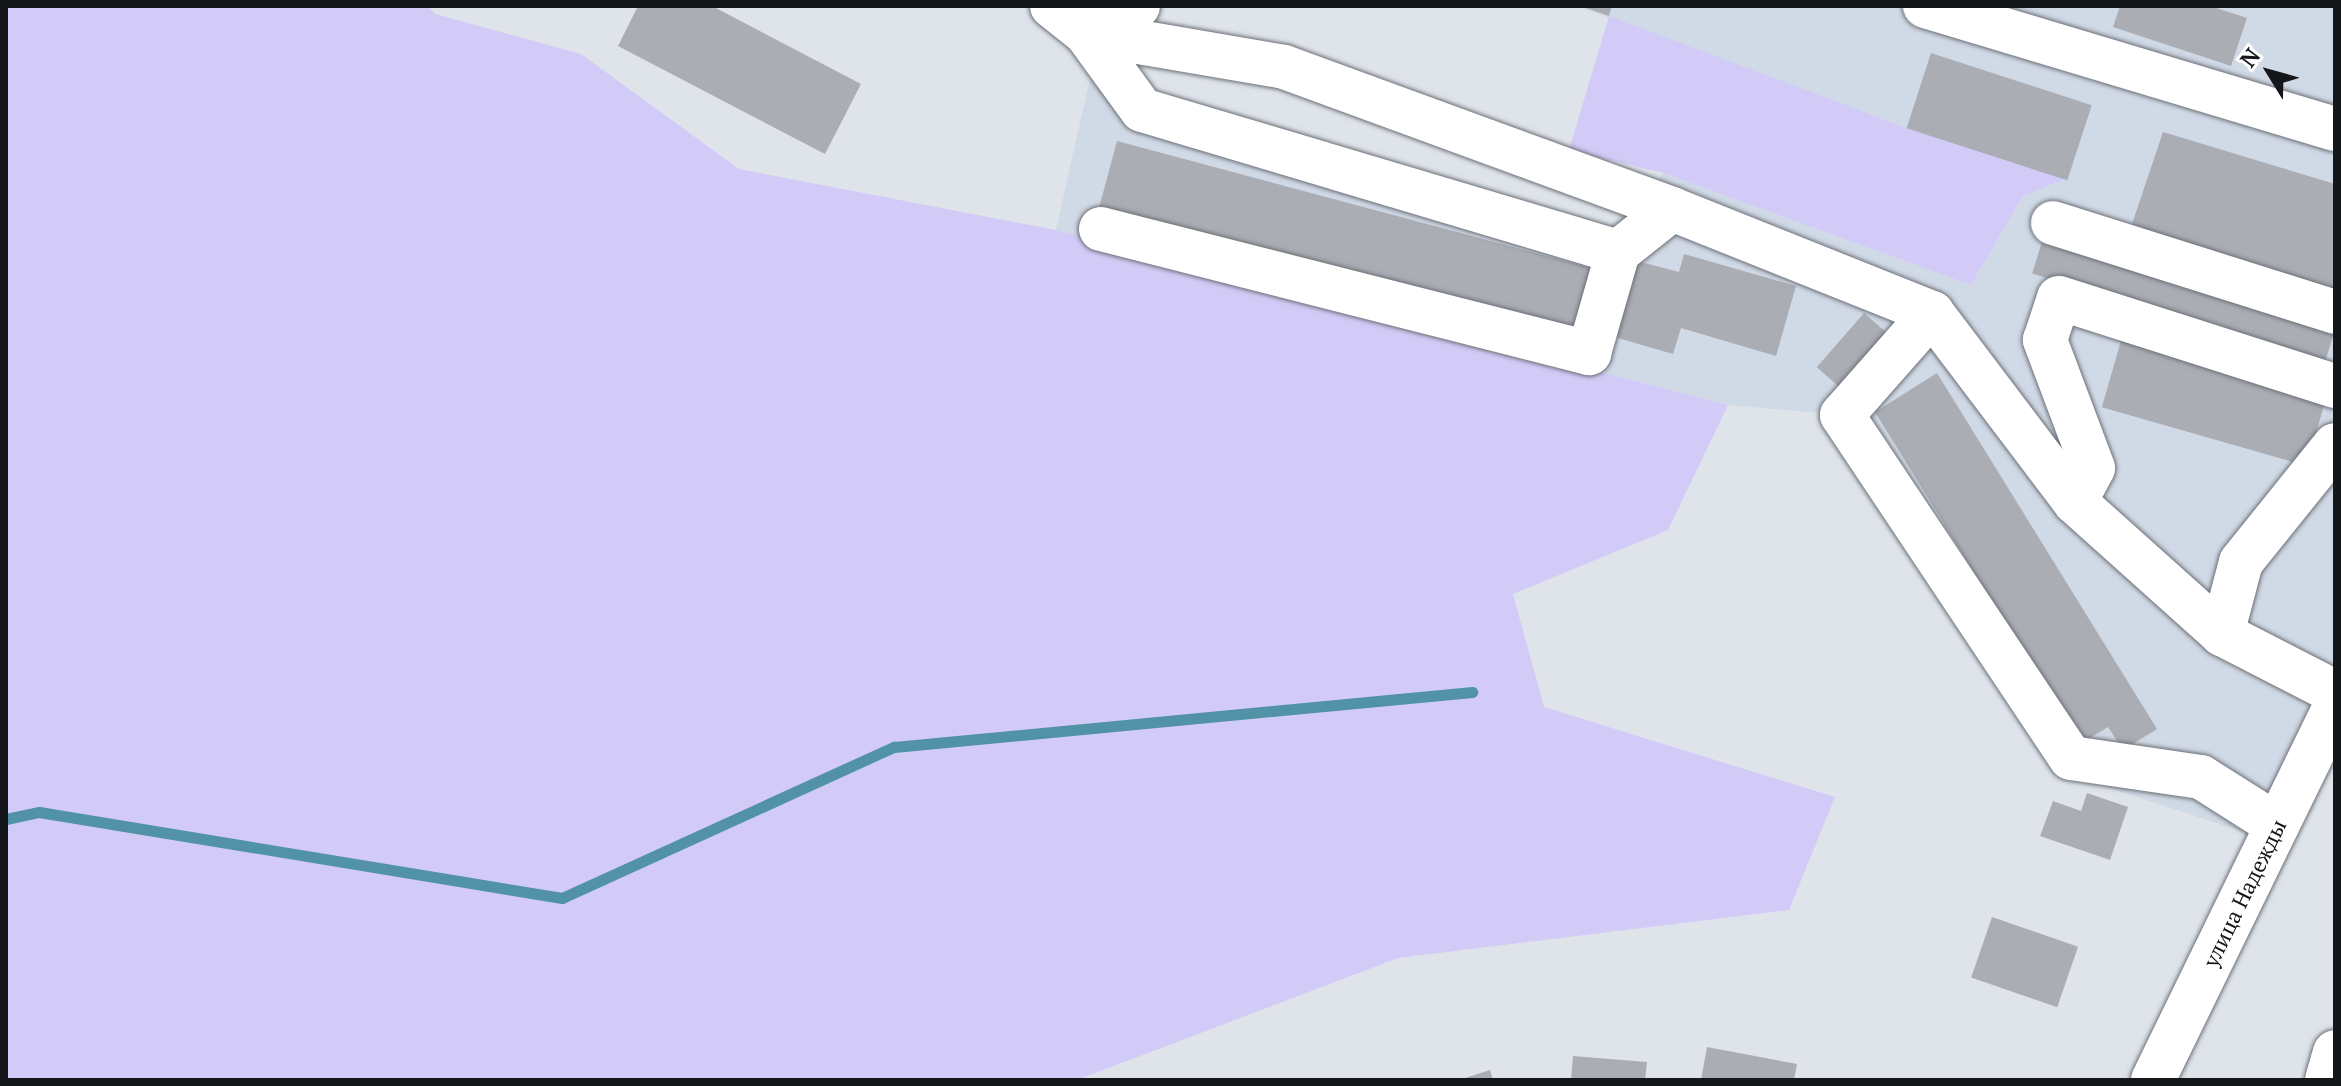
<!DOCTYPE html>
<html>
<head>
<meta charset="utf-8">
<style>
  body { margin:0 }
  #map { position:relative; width:2341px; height:1086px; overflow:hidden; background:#dfe4eb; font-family:"PT Serif",serif }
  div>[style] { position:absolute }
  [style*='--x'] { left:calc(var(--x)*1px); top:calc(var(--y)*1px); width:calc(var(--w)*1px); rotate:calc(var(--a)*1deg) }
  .built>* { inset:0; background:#d0d9e6 }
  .green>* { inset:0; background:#d2cbf7 }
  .stream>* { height:11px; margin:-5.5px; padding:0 5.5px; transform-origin:5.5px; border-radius:5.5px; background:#5292a7 }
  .building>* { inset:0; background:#abadb4; transform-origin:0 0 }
  .roads { filter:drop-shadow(0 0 2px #6c7077) drop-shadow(0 0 2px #6c7077) }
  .minor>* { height:44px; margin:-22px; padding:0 22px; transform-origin:22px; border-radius:22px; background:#fff }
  span { translate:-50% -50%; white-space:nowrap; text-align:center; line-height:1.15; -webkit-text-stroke:7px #fff; paint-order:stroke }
  .street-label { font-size:22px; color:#151619 }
  .frame { position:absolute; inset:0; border:8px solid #151619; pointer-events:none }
  .north { position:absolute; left:2229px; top:32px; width:80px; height:80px; -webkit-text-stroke:6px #fff; paint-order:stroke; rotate:307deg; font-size:22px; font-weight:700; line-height:32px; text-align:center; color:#151619 }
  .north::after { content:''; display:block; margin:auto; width:28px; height:36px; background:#151619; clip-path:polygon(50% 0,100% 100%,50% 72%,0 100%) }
</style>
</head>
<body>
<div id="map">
  <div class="built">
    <i style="clip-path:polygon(1577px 6px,2335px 6px,2335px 673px,2253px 835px,2061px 772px,1820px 413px,1728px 405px,1056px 230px,1091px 74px,1615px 239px,1663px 173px,1971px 285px,2023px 196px,2067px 179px,1907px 128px)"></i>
  </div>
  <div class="green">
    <i style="clip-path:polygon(6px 6px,427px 6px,435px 14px,581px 54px,739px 169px,1056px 230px,1728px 405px,1668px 530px,1513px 594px,1544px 707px,1835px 797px,1789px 910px,1398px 958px,1077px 1080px,6px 1080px)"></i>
    <i style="clip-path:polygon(1609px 16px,1907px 128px,2069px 178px,2023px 196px,1971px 285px,1663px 173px,1569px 150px)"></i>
  </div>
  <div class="stream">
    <i style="--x:6;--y:819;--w:34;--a:-12"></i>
    <i style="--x:39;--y:812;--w:530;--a:9.34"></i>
    <i style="--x:562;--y:898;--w:365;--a:-24.5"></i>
    <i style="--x:894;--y:747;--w:581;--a:-5.44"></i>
  </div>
  <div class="building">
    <i style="clip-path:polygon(638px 6px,712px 6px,861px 84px,825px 154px,618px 46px)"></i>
    <i style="clip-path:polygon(1580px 6px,1612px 6px,1609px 16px)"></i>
    <i style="clip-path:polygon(2120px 6px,2210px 6px,2247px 18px,2231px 66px,2113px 27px)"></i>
    <i style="left:1931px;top:53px;width:169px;height:79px;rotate:18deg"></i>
    <i style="clip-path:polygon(2163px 132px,2335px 184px,2335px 293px,2129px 233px)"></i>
    <i style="left:1117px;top:141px;width:491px;height:71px;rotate:15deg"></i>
    <i style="left:2043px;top:238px;width:306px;height:37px;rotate:17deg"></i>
    <i style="clip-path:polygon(1684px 254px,1796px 286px,1776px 356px,1681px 328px,1673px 354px,1611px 336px,1633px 260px,1679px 272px)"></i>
    <i style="left:1864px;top:313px;width:33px;height:72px;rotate:41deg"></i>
    <i style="left:2122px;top:337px;width:213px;height:73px;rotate:16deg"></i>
    <i style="clip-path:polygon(1937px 373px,2157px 729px,2123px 750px,2108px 727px,2080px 744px,1875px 412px)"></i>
    <i style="clip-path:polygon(2087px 793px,2128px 807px,2110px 860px,2040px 836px,2053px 801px,2081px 811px)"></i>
    <i style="left:1992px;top:917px;width:91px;height:64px;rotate:19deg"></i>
    <i style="clip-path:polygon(1707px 1047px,1797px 1064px,1794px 1080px,1701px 1080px)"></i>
    <i style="clip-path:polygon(1573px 1056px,1647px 1062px,1645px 1080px,1571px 1080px)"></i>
    <i style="clip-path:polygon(1490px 1070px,1493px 1080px,1462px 1080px,1462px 1079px)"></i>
  </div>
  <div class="roads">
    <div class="minor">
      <i style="--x:1052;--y:6;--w:43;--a:38.5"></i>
      <i style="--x:1086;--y:33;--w:201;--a:9.7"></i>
      <i style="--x:1284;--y:67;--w:413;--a:20.1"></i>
      <i style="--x:1672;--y:209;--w:280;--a:21.8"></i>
      <i style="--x:1932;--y:313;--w:237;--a:52.9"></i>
      <i style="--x:2075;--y:502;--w:198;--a:41.9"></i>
      <i style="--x:2222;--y:634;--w:127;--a:27.2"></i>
      <i style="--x:1138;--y:6;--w:59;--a:152.6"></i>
      <i style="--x:1086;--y:33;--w:95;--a:54"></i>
      <i style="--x:1142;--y:110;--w:497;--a:16.6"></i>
      <i style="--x:1618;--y:252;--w:69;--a:-38.5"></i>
      <i style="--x:1925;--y:6;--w:428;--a:16.7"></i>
      <i style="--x:2053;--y:223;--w:296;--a:17.5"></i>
      <i style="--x:1101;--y:229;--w:504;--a:14.26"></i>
      <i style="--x:1589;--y:353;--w:105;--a:-74"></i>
      <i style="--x:1932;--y:313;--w:136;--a:131.4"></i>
      <i style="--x:1842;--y:415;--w:412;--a:56.3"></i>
      <i style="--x:2071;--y:758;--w:131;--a:8.3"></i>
      <i style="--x:2201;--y:777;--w:90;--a:32.3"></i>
      <i style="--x:2075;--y:502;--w:38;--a:-62"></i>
      <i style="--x:2093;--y:468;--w:137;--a:-110.6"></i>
      <i style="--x:2045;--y:340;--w:44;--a:-71.6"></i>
      <i style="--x:2059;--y:298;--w:290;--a:17.7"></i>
      <i style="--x:2222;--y:634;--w:74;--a:-75.2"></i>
      <i style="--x:2241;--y:562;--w:150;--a:-51.2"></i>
      <i style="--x:2153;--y:1080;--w:415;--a:-64"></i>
      <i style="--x:2327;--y:1080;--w:29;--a:-74"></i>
    </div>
  </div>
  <div class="street-label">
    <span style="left:2244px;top:893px;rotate:-64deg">улица Надежды</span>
  </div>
  <div class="frame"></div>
  <div class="north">N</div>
</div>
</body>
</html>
